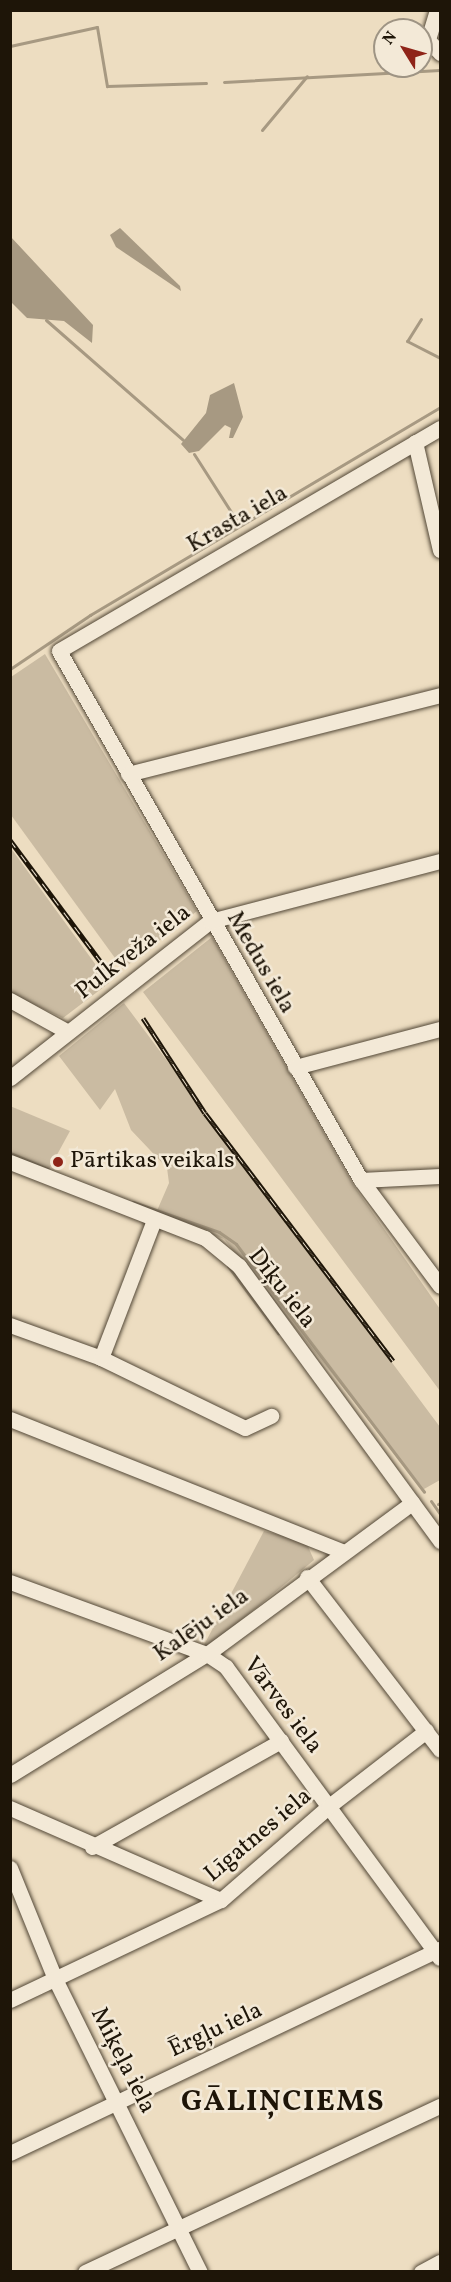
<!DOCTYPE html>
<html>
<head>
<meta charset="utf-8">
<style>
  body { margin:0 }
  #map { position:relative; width:451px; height:2282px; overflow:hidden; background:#edddc1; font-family:Vollkorn,serif }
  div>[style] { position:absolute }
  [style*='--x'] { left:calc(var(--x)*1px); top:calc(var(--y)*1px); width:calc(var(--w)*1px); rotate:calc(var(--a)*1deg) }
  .green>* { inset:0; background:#cabba2 }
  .water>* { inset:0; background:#a79982 }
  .stream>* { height:3px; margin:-1.5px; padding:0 1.5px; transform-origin:1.5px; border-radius:1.5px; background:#a79982 }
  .roads { filter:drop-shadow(0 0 2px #524736) drop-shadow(0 0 2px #524736) }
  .minor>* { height:15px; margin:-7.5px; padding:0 7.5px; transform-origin:7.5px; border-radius:7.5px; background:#f3e9d7 }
  .rail>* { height:5px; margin-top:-2.5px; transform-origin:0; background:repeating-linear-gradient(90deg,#f3e9d7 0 9px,#1e1508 0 18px); box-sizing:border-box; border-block:2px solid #1e1508 }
  .dots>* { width:16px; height:16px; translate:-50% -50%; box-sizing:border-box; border:3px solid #f3e9d7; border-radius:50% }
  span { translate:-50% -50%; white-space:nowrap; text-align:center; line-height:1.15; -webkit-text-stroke:5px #f3e9d7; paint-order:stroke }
  .street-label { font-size:24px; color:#1e1508 }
  .poi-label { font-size:24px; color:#1e1508 }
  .left { translate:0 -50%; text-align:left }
  .district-label { font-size:30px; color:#1e1508; font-weight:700; letter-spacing:1.5px }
  .frame { position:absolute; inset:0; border:12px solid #1e1508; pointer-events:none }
  .north { position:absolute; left:373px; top:18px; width:60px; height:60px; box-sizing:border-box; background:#f3e9d7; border:2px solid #9e9484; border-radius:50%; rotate:307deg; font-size:16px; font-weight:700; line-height:24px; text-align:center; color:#1e1508 }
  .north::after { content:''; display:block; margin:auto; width:21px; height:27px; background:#8f2418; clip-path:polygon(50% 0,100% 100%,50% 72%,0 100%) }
</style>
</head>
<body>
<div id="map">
  <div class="green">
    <i style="clip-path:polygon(45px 654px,197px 911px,123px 969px,11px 815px,11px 677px)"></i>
    <i style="clip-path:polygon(10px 847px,109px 983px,63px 1018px,11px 994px)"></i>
    <i style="clip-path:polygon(212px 937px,354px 1186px,440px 1309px,440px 1391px,143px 992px)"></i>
    <i style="clip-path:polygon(124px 1003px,440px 1427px,440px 1480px,424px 1489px,224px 1239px,156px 1213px,169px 1183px,167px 1168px,131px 1130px,115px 1089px,100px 1110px,59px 1056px)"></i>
    <i style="clip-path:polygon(10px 1106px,70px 1131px,47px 1173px,11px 1158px)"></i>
    <i style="clip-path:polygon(264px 1531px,306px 1542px,314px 1560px,209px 1647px,204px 1645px)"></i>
  </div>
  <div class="water">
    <i style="clip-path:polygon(120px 228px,180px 286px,181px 291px,116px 247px,110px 235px)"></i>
    <i style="clip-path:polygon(10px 236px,93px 325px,92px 343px,64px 321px,27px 318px,11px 302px)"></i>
    <i style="clip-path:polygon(234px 383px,243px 417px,233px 438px,229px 438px,231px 428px,225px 425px,199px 451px,189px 453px,181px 444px,206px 413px,210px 395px)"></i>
  </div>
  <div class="stream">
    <i style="--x:10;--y:46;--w:89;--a:-12.3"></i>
    <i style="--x:97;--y:27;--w:60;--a:80.4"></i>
    <i style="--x:107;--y:86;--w:99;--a:-1.7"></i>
    <i style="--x:224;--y:82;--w:216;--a:-3.2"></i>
    <i style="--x:262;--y:130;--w:70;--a:-50.2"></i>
    <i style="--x:421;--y:319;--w:26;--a:122"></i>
    <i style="--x:407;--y:341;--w:37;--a:27"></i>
    <i style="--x:46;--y:320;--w:182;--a:41.2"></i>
    <i style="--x:194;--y:454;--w:85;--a:57.4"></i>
    <i style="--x:10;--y:669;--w:97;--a:-34"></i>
    <i style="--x:90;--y:615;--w:407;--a:-30.7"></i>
    <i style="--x:10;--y:1153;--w:41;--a:22.8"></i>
    <i style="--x:133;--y:1202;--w:91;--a:19.2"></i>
    <i style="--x:219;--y:1232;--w:21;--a:35"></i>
    <i style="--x:236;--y:1244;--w:311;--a:52.8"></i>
    <i style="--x:228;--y:1266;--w:84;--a:53.3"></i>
    <i style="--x:431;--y:1501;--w:16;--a:55"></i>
    <i style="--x:438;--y:1504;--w:2;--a:-27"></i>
  </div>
  <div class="roads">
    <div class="minor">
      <i style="--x:437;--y:10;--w:31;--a:107"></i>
      <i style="--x:428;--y:40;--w:18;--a:47"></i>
      <i style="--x:440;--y:428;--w:441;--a:149.7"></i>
      <i style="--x:59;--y:651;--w:609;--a:60.28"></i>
      <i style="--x:361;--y:1180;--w:132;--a:53.3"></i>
      <i style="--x:415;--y:442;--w:111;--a:77"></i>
      <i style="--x:128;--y:774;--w:322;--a:-14.2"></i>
      <i style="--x:10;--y:1000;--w:66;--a:28.9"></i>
      <i style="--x:295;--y:1067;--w:150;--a:-14.7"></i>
      <i style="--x:10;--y:1078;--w:254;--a:-38.1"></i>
      <i style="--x:210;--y:921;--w:238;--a:-14.6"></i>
      <i style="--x:10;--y:1162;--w:209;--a:21.3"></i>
      <i style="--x:205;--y:1238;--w:44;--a:39.5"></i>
      <i style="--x:239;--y:1266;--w:341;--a:53.8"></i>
      <i style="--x:361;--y:1180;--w:79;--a:-2.9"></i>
      <i style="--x:10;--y:1325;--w:97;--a:19.9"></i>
      <i style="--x:101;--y:1358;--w:160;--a:25.9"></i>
      <i style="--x:245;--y:1428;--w:29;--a:-25"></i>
      <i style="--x:101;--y:1358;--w:148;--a:-69"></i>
      <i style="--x:10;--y:1419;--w:356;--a:21.7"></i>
      <i style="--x:307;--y:1577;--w:218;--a:52.4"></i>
      <i style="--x:10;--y:1582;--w:210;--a:20.1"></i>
      <i style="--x:207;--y:1654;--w:23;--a:34"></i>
      <i style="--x:226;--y:1667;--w:361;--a:53.7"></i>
      <i style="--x:10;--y:1775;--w:231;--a:-31.6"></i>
      <i style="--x:207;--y:1654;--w:255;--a:-36.4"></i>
      <i style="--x:10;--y:1808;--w:230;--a:23.6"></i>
      <i style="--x:92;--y:1847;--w:217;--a:-29.3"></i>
      <i style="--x:10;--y:1868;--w:120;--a:67.9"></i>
      <i style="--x:55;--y:1979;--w:327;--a:63.7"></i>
      <i style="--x:10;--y:2000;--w:233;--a:-25.4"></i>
      <i style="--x:221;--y:1900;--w:143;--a:-41"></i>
      <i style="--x:329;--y:1806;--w:123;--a:-37.7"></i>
      <i style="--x:10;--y:2153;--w:476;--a:-25.4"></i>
      <i style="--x:85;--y:2272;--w:392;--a:-25.1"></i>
      <i style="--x:421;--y:2272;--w:21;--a:-28"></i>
    </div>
  </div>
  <div class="rail">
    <i style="--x:10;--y:840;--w:161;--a:53.3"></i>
    <i style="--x:143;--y:1018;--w:113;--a:56.9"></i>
    <i style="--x:205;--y:1113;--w:311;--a:52.8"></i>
  </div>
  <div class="dots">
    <i style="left:58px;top:1162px;background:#8f2418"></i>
  </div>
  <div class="street-label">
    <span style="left:238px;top:520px;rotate:-30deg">Krasta iela</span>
    <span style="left:134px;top:953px;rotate:-38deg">Pulkveža iela</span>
    <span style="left:260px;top:963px;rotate:60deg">Medus iela</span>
    <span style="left:281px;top:1289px;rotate:52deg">Dīķu iela</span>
    <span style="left:202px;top:1626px;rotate:-35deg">Kalēju iela</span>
    <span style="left:282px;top:1706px;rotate:53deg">Vārves iela</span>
    <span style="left:259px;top:1836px;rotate:-40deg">Līgatnes iela</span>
    <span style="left:216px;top:2031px;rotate:-25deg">Ērgļu iela</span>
    <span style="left:122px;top:2061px;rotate:63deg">Miķeļa iela</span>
  </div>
  <div class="poi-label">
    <span class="left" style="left:70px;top:1162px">Pārtikas veikals</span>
  </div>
  <div class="district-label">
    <span style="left:283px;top:2102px">GĀLIŅCIEMS</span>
  </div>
  <div class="frame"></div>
  <div class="north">N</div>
</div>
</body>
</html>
